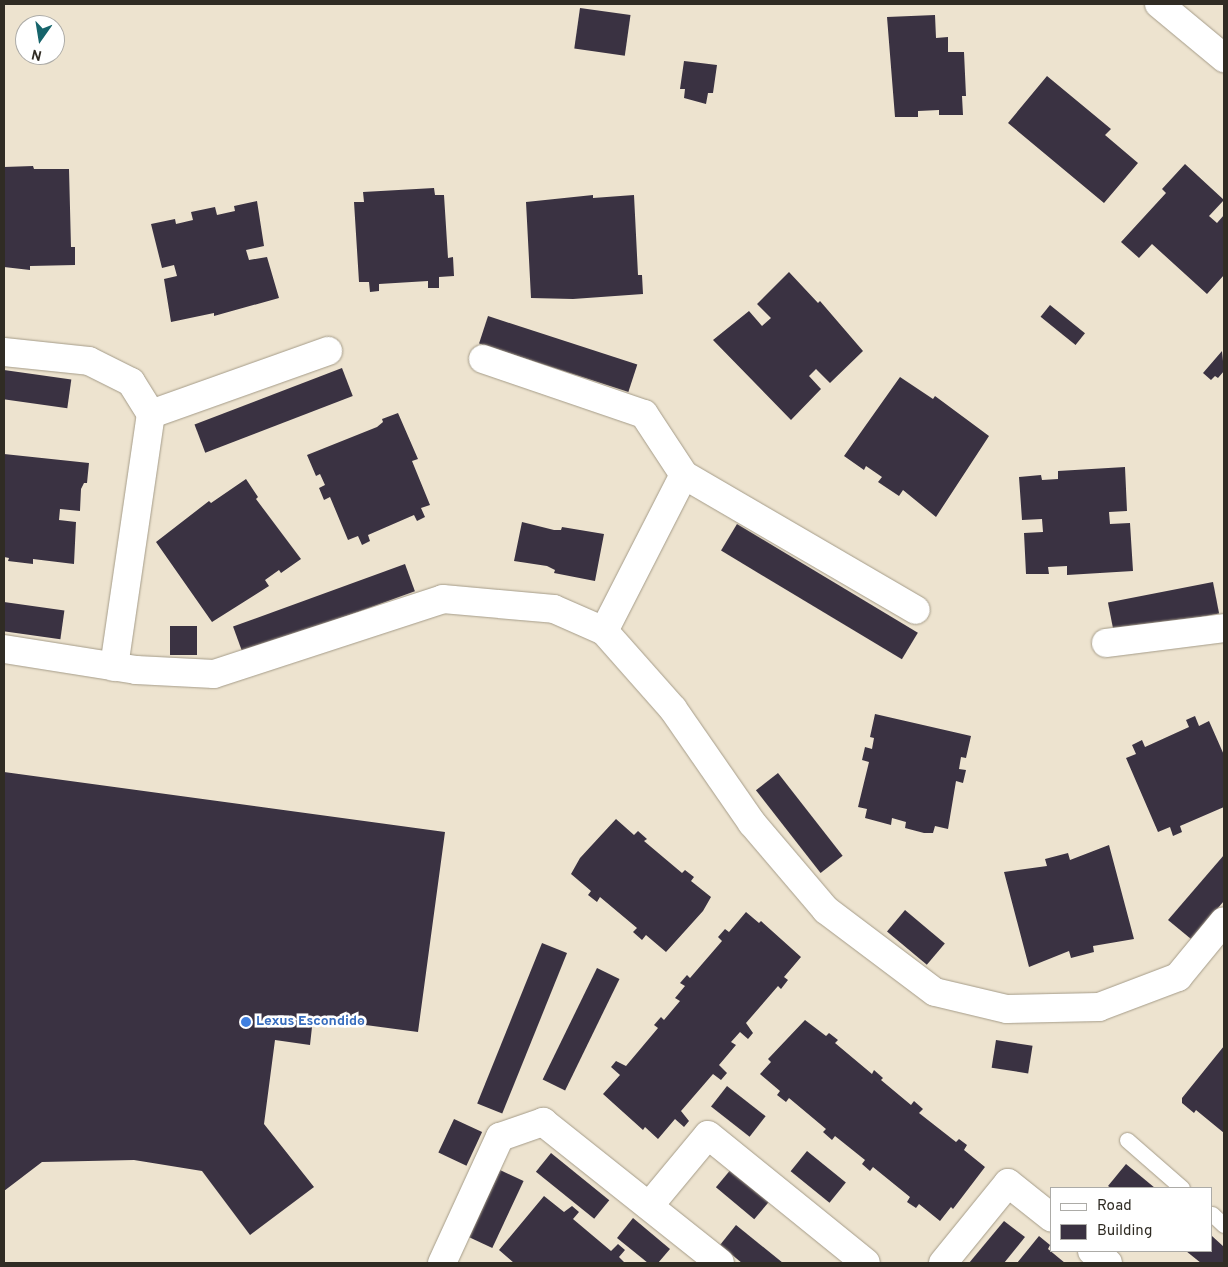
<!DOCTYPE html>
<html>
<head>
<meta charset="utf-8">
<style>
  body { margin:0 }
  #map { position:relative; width:1228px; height:1267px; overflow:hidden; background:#ede3cf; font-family:Overpass,sans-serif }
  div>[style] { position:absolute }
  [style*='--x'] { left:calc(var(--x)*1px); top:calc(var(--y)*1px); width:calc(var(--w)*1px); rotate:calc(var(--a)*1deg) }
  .building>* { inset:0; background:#3a3242; transform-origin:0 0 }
  .roads { filter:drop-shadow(0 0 1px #a59c89) drop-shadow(0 0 1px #a59c89) }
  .service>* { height:15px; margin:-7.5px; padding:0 7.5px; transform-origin:7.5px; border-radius:7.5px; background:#fff }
  .minor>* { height:28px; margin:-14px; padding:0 14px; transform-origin:14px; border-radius:14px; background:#fff }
  .tertiary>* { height:28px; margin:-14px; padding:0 14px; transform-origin:14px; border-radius:14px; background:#fff }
  .dots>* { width:14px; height:14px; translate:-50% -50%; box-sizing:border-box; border:2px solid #fff; border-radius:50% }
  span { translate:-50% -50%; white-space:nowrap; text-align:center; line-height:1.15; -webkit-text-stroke:5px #fff; paint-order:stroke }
  .shop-label { font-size:14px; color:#366cbe; font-weight:700 }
  .left { translate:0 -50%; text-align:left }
  .frame { position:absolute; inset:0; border:5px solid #302c24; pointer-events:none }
  .legend { position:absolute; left:1050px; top:1187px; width:162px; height:65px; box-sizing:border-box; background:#fff; border:1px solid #acaba7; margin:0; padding:6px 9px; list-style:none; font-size:15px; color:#302c24 }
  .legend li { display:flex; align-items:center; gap:10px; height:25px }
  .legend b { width:25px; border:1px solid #acaba7 }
  .north { position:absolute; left:15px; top:15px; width:50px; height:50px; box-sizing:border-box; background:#fff; border:1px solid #acaba7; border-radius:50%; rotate:193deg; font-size:14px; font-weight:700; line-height:20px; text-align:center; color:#302c24 }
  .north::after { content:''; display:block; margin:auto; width:18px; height:22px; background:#16646b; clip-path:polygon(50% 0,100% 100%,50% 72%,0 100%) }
</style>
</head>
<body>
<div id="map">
  <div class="building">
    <i style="left:580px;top:8px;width:51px;height:41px;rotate:8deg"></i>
    <i style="clip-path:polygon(935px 15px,936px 38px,948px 37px,948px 52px,964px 52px,966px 96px,962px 96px,963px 115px,939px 115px,939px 110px,918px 111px,918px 117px,895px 117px,887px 17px)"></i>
    <i style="clip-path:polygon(684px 61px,717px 65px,713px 93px,708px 93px,706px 104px,684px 98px,685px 89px,680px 89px)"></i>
    <i style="clip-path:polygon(1047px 76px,1111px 129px,1105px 135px,1138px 163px,1104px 203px,1008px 123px)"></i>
    <i style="clip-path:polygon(1185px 164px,1224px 200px,1209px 216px,1217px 223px,1224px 215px,1224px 275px,1207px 294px,1152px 244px,1139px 258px,1121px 242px,1166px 193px,1162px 189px)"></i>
    <i style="clip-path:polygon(33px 166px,34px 169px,69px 169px,71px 247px,75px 247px,75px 265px,30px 266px,30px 270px,4px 267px,4px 167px)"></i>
    <i style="clip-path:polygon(434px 188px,435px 195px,444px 195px,448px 258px,453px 257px,454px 276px,439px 277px,439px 288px,428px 288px,428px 281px,379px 284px,379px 291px,370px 292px,369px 282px,359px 282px,354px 202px,364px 202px,363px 192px)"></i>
    <i style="clip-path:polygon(593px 195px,593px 198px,634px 195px,638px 275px,642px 275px,643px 294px,573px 299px,531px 298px,526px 202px)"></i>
    <i style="clip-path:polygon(257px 201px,264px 246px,246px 250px,249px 260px,267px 257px,279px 298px,214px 316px,214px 313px,171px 322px,164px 279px,177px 276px,174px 265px,162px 268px,151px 224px,175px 219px,176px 224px,193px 220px,191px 212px,215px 207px,217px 215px,235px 211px,234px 206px)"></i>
    <i style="clip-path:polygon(789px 272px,818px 303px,820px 301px,863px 351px,830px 383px,816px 369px,809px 376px,821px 389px,791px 420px,713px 340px,749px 311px,762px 326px,771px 318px,757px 304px)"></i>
    <i style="left:1050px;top:305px;width:45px;height:15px;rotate:39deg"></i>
    <i style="left:488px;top:316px;width:157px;height:29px;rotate:18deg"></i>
    <i style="clip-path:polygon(1222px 351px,1224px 371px,1218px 378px,1215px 376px,1211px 380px,1203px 373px)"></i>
    <i style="left:342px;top:368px;width:30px;height:158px;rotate:69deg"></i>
    <i style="left:4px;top:370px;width:68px;height:29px;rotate:8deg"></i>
    <i style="clip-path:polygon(900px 377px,933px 399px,935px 396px,989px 436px,936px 517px,903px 490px,899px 496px,878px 482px,882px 477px,866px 466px,864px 470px,844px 456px)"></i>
    <i style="clip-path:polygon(398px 413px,418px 459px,412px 461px,430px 505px,421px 508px,425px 517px,417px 521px,414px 515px,368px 535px,370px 541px,362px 545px,358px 536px,348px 540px,330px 497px,324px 500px,319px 488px,325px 485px,320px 474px,316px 476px,307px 455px,377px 427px,383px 422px,382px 419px)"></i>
    <i style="clip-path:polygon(4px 454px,89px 463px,87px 483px,84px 483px,81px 489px,80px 511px,60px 509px,59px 520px,76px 522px,74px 564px,33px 559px,33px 564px,8px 561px,9px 558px,4px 557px)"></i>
    <i style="clip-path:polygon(1125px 467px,1127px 511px,1109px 512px,1110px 524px,1130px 523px,1133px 571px,1067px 575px,1067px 566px,1048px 567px,1049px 574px,1026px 574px,1024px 533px,1043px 532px,1042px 519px,1022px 520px,1019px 477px,1041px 475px,1042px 480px,1058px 479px,1058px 471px)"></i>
    <i style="clip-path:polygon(246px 479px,258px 497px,256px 499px,301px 559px,281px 573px,279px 570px,265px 580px,269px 586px,212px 622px,156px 542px,209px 501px,211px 503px)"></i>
    <i style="clip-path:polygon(522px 522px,554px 530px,561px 530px,562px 527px,604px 534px,595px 581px,554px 573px,555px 570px,547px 566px,514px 561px)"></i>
    <i style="left:737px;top:524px;width:211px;height:31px;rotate:31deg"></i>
    <i style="left:405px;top:564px;width:29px;height:183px;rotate:70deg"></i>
    <i style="left:1213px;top:582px;width:32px;height:107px;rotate:79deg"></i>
    <i style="left:4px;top:602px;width:61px;height:29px;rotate:8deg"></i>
    <i style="left:170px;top:626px;width:27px;height:29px"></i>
    <i style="clip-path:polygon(875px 714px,971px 736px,966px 758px,961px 757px,959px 769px,966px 770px,963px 783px,956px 781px,948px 829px,935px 826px,933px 833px,924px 833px,905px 828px,906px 822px,892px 818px,891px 825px,865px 818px,867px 809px,858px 807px,869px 762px,862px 760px,865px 747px,872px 749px,874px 738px,870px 737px)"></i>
    <i style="clip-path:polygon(1195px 716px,1199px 726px,1209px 721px,1224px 755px,1224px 807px,1180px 826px,1182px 832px,1173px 836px,1170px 827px,1158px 832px,1126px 758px,1136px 754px,1132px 745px,1142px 740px,1145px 747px,1189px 727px,1186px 720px)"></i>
    <i style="clip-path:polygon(4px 772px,445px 832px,418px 1032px,313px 1018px,310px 1045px,275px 1040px,264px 1124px,314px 1187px,250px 1235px,202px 1171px,134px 1160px,42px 1162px,4px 1191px)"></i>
    <i style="left:778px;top:773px;width:105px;height:28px;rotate:52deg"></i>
    <i style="clip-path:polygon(616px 819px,634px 835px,638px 831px,647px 839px,644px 841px,682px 873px,685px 870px,694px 877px,691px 881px,711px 897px,703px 911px,666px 952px,646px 935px,642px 940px,633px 932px,637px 928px,600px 897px,597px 902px,588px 895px,591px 891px,571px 874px,580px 858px)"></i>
    <i style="clip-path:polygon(1109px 845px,1134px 939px,1093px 946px,1094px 952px,1071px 958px,1069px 951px,1029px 967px,1004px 872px,1047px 866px,1045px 859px,1068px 853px,1070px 860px)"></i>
    <i style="clip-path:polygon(1224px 855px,1224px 901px,1191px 939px,1168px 920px)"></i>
    <i style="left:905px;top:910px;width:52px;height:28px;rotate:40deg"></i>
    <i style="clip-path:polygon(746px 912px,759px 923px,761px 921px,801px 957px,784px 977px,788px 980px,781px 989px,778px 986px,746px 1023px,753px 1033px,748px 1039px,740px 1032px,731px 1042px,736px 1045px,719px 1065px,727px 1073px,721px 1080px,713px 1074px,681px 1111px,689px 1121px,684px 1127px,675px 1119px,658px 1139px,645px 1127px,643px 1130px,603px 1094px,620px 1075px,611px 1067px,616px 1061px,626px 1066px,658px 1028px,654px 1025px,661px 1017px,664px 1020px,680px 1001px,675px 998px,685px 986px,680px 983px,687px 975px,690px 978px,722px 941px,718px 937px,725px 929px,729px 932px)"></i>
    <i style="left:542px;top:943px;width:27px;height:173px;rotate:22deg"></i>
    <i style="left:597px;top:968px;width:25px;height:124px;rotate:26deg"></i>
    <i style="clip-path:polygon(805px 1020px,826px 1036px,829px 1033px,838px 1040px,835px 1043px,872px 1074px,874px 1070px,883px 1078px,881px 1080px,911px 1105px,914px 1101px,923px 1109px,919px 1113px,956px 1142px,959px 1139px,967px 1145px,964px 1150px,985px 1167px,953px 1209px,951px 1207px,940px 1221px,919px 1204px,916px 1208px,907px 1202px,910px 1197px,873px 1167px,870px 1171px,862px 1164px,865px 1160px,835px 1136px,832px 1140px,823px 1132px,826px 1129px,789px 1098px,786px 1102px,777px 1095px,780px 1091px,760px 1074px,771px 1062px,768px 1059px)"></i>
    <i style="left:996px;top:1040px;width:37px;height:28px;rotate:9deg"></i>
    <i style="clip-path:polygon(1224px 1046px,1224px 1133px,1196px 1110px,1194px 1113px,1182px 1103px,1182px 1098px)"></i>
    <i style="left:727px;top:1086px;width:49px;height:26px;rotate:38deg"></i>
    <i style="left:454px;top:1119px;width:31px;height:37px;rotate:25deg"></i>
    <i style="left:807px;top:1151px;width:50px;height:26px;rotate:39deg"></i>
    <i style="left:551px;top:1153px;width:75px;height:24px;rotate:39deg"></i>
    <i style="clip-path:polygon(1126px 1164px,1155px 1188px,1111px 1188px,1108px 1186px)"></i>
    <i style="left:732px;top:1168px;width:50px;height:25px;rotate:40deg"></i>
    <i style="left:500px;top:1170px;width:26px;height:74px;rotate:25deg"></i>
    <i style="clip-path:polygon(544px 1196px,564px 1212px,572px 1206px,579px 1212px,573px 1219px,611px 1251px,618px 1244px,625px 1250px,619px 1257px,625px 1263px,514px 1263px,499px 1250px)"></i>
    <i style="clip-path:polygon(633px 1218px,670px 1249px,658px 1263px,648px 1263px,617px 1238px)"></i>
    <i style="clip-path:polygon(1004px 1221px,1025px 1237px,1004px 1263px,969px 1263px)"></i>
    <i style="clip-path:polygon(736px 1225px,783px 1263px,742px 1263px,720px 1245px)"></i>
    <i style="clip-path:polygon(1039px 1236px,1050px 1245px,1048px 1249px,1065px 1263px,1017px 1263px)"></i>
    <i style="clip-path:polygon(1212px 1236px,1224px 1247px,1224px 1263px,1201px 1263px,1186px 1251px,1212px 1251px)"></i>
  </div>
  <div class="roads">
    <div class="service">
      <i style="--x:1127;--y:1140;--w:73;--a:41.1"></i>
      <i style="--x:1212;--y:1214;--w:16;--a:43"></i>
    </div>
    <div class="minor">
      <i style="--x:4;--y:352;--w:85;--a:6"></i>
      <i style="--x:89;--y:361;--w:47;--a:26.6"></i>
      <i style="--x:131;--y:382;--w:38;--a:58"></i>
      <i style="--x:483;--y:359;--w:170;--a:18.9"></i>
      <i style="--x:644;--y:414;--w:73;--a:56.7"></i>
      <i style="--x:604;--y:631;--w:175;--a:-62.9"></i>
      <i style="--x:684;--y:475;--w:268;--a:30.2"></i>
      <i style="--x:1106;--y:643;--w:119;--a:-7.2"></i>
      <i style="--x:4;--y:649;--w:134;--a:9"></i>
      <i style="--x:136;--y:670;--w:78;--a:2.9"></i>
      <i style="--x:214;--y:674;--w:241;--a:-18.1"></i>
      <i style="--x:443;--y:599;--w:111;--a:5.1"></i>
      <i style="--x:554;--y:609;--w:55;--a:23.7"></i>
      <i style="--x:604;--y:631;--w:104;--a:48.5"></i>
      <i style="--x:673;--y:709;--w:139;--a:55.3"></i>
      <i style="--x:752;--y:823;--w:114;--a:49.6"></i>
      <i style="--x:826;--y:910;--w:136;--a:37"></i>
      <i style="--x:935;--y:992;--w:74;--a:13.3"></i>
      <i style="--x:1007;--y:1009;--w:92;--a:-1.2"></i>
      <i style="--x:1099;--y:1007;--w:85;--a:-20.8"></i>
      <i style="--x:1178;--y:977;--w:72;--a:-50.6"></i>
      <i style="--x:114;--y:667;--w:256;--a:-81.7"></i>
      <i style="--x:151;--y:414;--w:188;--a:-19.6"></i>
      <i style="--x:649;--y:1206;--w:92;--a:-50.3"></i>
      <i style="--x:708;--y:1135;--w:203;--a:39"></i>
      <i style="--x:1092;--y:1251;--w:20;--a:37"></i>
      <i style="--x:442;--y:1263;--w:139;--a:-65.3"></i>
      <i style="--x:500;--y:1137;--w:46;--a:-19.2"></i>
      <i style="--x:543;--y:1122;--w:226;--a:38.5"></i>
      <i style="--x:943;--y:1263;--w:103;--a:-50.9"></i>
      <i style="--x:1008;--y:1183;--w:56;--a:38.5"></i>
    </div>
    <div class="tertiary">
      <i style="--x:1159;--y:4;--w:85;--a:39.7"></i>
    </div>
  </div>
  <div class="dots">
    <i style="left:246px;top:1022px;background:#3f7fe0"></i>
  </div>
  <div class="shop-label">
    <span class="left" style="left:256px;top:1022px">Lexus Escondido</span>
  </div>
  <div class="frame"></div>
  <ul class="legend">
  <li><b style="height:6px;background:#fff"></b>Road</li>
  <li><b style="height:14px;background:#3a3242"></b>Building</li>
  </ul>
  <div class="north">N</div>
</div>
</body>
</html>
